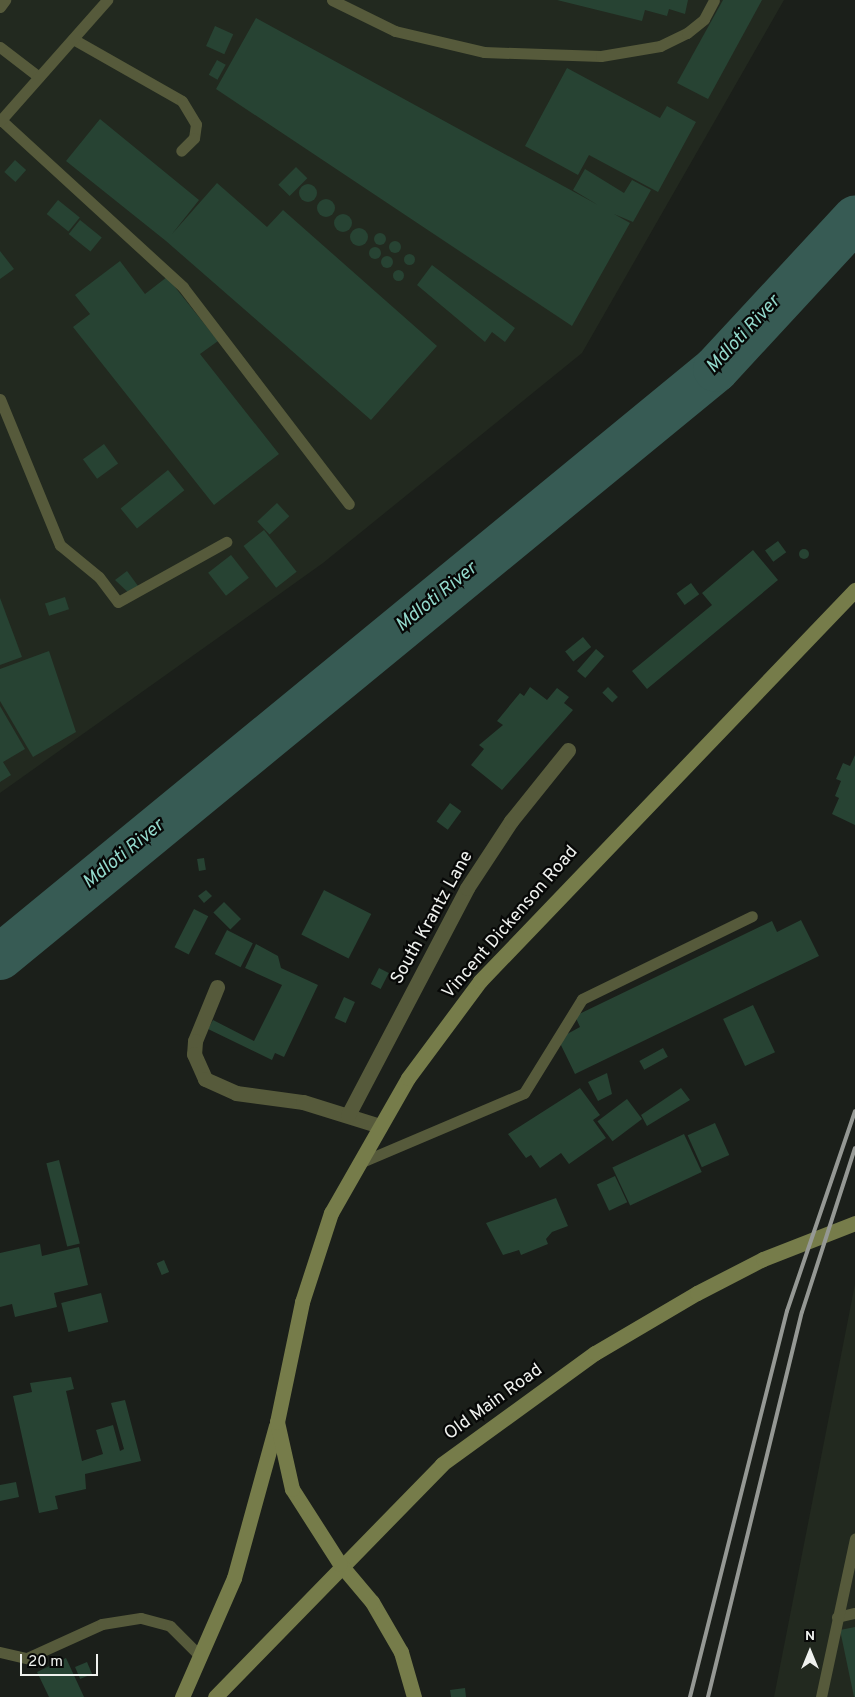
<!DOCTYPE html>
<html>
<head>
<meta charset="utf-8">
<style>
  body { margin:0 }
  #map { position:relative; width:855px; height:1697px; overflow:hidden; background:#1b1f1a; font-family:Overpass,sans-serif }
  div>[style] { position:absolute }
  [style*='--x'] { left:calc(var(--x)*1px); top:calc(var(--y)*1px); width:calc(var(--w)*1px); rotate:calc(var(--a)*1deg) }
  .built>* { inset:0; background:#22291f }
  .river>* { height:46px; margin:-23px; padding:0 23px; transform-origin:23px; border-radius:23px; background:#375b54 }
  .building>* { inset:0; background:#274333; transform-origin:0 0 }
  .round { border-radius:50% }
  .lane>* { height:11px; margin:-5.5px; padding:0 5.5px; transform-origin:5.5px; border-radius:5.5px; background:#565a3b }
  .street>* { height:15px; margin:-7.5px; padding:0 7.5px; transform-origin:7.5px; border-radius:7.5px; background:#565a3b }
  .secondary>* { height:15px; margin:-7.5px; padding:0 7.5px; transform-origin:7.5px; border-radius:7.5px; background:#767c4a }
  .rail>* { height:4px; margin:-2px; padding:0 2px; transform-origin:2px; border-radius:2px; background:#959894 }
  span { translate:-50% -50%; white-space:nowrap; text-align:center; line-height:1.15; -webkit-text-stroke:4.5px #070807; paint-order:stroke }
  .street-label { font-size:18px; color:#eff1ee }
  .water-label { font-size:19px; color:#92d8cb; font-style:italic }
  .north { position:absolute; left:785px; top:1627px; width:50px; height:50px; -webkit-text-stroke:4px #070807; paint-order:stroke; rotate:0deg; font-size:14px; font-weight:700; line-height:20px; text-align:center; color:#eff1ee }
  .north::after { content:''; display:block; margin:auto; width:18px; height:22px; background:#eff1ee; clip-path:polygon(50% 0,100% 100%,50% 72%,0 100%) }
  .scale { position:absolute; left:20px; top:1654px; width:78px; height:22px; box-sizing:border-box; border:2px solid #eff1ee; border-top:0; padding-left:6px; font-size:15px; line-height:18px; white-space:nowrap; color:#eff1ee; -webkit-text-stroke:4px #070807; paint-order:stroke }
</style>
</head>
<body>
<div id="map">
  <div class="built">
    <i style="clip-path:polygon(0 0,784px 0,582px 353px,323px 563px,0 793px)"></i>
    <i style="clip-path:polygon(855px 1284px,855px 1697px,774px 1697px)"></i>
  </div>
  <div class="river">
    <i style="--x:0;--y:957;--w:926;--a:-39.39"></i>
    <i style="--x:716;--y:369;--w:205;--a:-47.2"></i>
  </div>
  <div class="building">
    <i style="clip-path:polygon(557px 0,688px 0,685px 14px,669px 9px,667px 16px,645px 10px,642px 21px)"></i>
    <i style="clip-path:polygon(723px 0,762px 0,708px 99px,677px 83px)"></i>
    <i style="clip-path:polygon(256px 18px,598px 205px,573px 190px,585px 169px,624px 193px,632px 180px,651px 190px,633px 222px,614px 214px,630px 223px,572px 326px,216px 89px)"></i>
    <i style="left:215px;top:26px;width:20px;height:22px;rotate:24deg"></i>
    <i style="left:217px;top:60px;width:10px;height:17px;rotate:29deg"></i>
    <i style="clip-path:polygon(567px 68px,660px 118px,667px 106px,696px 122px,658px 192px,589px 155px,578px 175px,525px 146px)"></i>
    <i style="clip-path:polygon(100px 119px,199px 200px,172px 234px,217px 183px,267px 227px,283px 210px,437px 346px,371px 420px,166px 241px,66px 161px)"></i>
    <i style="left:15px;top:160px;width:15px;height:16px;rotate:42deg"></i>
    <i style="left:296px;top:167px;width:16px;height:25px;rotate:45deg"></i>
    <i class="round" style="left:299px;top:184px;width:18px;height:18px"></i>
    <i class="round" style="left:317px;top:199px;width:18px;height:18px"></i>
    <i style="left:58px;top:200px;width:28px;height:18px;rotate:39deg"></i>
    <i class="round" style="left:334px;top:214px;width:18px;height:18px"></i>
    <i style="left:80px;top:220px;width:28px;height:18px;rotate:39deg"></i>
    <i class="round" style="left:350px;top:228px;width:18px;height:18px"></i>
    <i class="round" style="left:374px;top:233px;width:12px;height:12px"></i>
    <i class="round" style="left:389px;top:241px;width:12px;height:12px"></i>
    <i class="round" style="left:369px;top:247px;width:12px;height:12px"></i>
    <i style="clip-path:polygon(0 251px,14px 269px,0 279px)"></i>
    <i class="round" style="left:403.5px;top:253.5px;width:11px;height:11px"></i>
    <i class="round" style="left:381px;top:256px;width:12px;height:12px"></i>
    <i style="clip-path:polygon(120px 261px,145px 294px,167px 277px,218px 341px,200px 354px,279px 454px,214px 505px,73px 327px,90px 314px,75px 295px)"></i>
    <i style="clip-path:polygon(432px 265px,515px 328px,505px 342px,492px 332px,485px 342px,417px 285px)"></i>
    <i class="round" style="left:392.5px;top:269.5px;width:11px;height:11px"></i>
    <i style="left:104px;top:444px;width:24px;height:26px;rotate:54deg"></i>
    <i style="left:168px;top:470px;width:26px;height:61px;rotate:51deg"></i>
    <i style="left:277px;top:503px;width:18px;height:27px;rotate:47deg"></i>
    <i style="left:264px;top:530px;width:53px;height:26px;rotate:52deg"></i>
    <i style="left:778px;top:541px;width:14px;height:16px;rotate:54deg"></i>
    <i class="round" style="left:799px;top:549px;width:10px;height:10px"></i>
    <i style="clip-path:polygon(753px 550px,778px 580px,647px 689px,632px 671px,712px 605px,702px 593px)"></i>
    <i style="left:231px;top:555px;width:29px;height:29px;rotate:52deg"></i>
    <i style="clip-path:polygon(127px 571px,141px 590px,132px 596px,115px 580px)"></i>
    <i style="left:691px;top:583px;width:14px;height:18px;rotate:54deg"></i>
    <i style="left:65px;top:597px;width:13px;height:21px;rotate:72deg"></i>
    <i style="clip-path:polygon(0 598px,22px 657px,0 665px)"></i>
    <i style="left:583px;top:637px;width:13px;height:23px;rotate:51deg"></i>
    <i style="left:596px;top:649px;width:11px;height:29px;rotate:41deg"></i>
    <i style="clip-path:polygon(49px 651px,76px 732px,33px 757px,0 701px,0 669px)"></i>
    <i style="clip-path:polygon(530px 687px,547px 700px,557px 688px,569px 697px,564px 703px,573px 710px,502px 790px,471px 765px,484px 749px,479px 745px,503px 725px,497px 721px,520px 693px,524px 696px)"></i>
    <i style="left:608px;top:687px;width:14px;height:8px;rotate:45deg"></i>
    <i style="clip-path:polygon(0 706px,25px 749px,3px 762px,11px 775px,0 782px)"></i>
    <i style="clip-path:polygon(855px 755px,855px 825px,832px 814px,839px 798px,835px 796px,841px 781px,836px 779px,843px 763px,850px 766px)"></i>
    <i style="left:450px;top:803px;width:14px;height:23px;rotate:36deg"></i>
    <i style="left:204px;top:858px;width:12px;height:7px;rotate:81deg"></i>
    <i style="clip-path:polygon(206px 890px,212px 896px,204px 903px,198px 896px)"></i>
    <i style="left:324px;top:890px;width:53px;height:50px;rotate:27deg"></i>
    <i style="left:224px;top:902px;width:24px;height:15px;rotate:45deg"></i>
    <i style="left:194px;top:909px;width:16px;height:43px;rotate:27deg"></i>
    <i style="clip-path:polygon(801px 920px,819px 956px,575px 1074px,558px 1039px,580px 1027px,575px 1016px,772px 921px,777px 932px)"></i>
    <i style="left:227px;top:930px;width:29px;height:27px;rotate:27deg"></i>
    <i style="clip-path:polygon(256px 944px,278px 956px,281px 968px,318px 985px,284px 1057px,275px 1053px,272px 1060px,208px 1029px,213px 1020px,254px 1041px,282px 985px,245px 968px)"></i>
    <i style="left:379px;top:968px;width:11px;height:18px;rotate:27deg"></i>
    <i style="left:344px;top:997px;width:12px;height:23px;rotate:24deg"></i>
    <i style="left:753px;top:1005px;width:52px;height:33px;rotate:65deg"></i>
    <i style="left:663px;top:1048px;width:10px;height:27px;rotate:61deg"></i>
    <i style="clip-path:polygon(607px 1073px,612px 1094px,598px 1101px,588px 1082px)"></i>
    <i style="clip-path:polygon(580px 1088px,600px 1115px,593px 1120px,606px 1138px,569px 1164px,561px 1153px,540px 1168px,531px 1155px,526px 1158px,508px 1134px)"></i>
    <i style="clip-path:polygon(681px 1088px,690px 1100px,647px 1126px,641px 1115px)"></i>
    <i style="left:627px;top:1099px;width:25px;height:37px;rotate:53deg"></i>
    <i style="left:715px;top:1123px;width:35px;height:30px;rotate:66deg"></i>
    <i style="left:684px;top:1134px;width:42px;height:79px;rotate:65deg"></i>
    <i style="left:59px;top:1160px;width:86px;height:13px;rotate:76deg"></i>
    <i style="left:615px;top:1176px;width:29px;height:20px;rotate:65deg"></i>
    <i style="clip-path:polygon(556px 1198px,568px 1226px,552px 1232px,546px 1239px,548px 1244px,521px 1255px,519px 1250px,503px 1255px,486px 1223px)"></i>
    <i style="clip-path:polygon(40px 1244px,42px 1256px,79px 1247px,88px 1285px,54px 1293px,57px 1307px,15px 1317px,12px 1304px,0 1307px,0 1253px)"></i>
    <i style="left:164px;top:1260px;width:13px;height:8px;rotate:67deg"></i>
    <i style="left:101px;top:1293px;width:30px;height:41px;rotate:76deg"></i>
    <i style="clip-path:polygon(71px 1377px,74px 1389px,66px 1391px,82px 1461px,103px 1454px,96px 1430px,113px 1425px,120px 1451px,124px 1449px,111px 1403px,125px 1400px,141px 1461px,85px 1474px,86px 1489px,55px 1496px,58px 1509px,39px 1513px,13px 1396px,32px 1392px,30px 1383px)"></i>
    <i style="clip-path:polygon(16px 1482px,19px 1497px,0 1501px,0 1485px)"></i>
    <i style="clip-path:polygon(855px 1627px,855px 1697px,854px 1697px,840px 1630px)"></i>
    <i style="clip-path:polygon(66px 1658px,84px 1697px,49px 1697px,37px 1672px)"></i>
    <i style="left:87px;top:1662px;width:13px;height:13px;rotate:67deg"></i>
    <i style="clip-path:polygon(465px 1688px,466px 1697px,451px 1697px,450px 1690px)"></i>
  </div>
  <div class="lane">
    <i style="--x:332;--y:0;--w:70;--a:26.2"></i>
    <i style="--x:395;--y:31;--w:91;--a:13.3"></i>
    <i style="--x:484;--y:52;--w:117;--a:2"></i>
    <i style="--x:601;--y:56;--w:60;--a:-9.6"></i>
    <i style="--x:660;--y:46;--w:30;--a:-26"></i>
    <i style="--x:687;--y:33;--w:22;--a:-39"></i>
    <i style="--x:704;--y:19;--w:21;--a:-62"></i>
    <i style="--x:0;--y:7;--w:9;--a:-54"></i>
    <i style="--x:73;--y:39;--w:125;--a:29.6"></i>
    <i style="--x:182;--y:101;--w:27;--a:59"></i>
    <i style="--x:196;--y:124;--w:14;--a:98"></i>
    <i style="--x:194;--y:138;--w:18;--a:135"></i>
    <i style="--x:0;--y:47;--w:49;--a:37.6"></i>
    <i style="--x:1;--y:120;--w:247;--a:42.5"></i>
    <i style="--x:183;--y:287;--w:273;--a:52.6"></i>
    <i style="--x:0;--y:121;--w:162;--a:-48.5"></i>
    <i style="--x:0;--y:399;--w:158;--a:67.7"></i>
    <i style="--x:60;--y:545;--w:50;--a:39.4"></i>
    <i style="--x:99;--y:577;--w:31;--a:53"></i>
    <i style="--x:118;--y:602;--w:124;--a:-29.1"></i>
    <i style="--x:357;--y:1164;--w:181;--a:-23"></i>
    <i style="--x:524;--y:1093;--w:110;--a:-58.3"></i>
    <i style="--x:582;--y:999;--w:189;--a:-26"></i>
    <i style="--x:837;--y:1617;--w:18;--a:-13"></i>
    <i style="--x:0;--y:1652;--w:28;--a:13"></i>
    <i style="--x:27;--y:1658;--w:82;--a:-24.4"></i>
    <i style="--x:102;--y:1624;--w:39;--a:-9"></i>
    <i style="--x:141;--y:1618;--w:30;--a:15"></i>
    <i style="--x:170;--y:1626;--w:44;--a:45"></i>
    <i style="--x:821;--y:1697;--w:162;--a:-77.9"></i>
  </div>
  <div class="street">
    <i style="--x:217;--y:987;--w:58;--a:112.2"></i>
    <i style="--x:195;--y:1041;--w:13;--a:94"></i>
    <i style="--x:194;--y:1054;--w:27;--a:66"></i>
    <i style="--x:205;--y:1079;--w:34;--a:24"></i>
    <i style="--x:236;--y:1093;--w:68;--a:7.7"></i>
    <i style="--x:303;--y:1102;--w:81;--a:17.3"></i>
    <i style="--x:348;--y:1115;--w:256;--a:-62.3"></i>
    <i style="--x:467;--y:888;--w:80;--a:-56.7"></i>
    <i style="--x:511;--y:821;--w:91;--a:-51.2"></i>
  </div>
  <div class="secondary">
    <i style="--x:182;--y:1697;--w:130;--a:-66.4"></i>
    <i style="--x:234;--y:1578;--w:158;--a:-74.6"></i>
    <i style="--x:215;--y:1697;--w:325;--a:-45.7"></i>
    <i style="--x:442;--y:1464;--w:189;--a:-36"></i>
    <i style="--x:595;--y:1353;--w:118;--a:-30.5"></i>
    <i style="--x:697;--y:1293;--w:74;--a:-27.3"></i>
    <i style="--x:763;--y:1259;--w:99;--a:-21.4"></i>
    <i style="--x:414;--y:1697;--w:47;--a:-106.1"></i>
    <i style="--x:401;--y:1652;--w:58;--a:-120.1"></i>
    <i style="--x:372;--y:1602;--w:50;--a:-130.1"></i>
    <i style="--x:340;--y:1564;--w:89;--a:-122.6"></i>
    <i style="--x:292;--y:1489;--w:69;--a:-102.6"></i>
    <i style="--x:277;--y:1422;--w:123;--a:-78.2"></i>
    <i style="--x:302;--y:1302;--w:94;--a:-72"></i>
    <i style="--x:331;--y:1213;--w:155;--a:-60.3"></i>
    <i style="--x:408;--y:1078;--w:121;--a:-53.4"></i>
    <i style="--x:480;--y:981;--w:542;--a:-46.2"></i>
  </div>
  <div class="rail">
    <i style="--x:690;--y:1697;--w:398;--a:-75.9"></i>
    <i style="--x:787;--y:1311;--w:211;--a:-71.2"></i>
    <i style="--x:708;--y:1697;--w:396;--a:-76.3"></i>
    <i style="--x:802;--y:1312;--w:172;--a:-72.1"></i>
  </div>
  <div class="street-label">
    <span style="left:433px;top:918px;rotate:-61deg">South Krantz Lane</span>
    <span style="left:511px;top:923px;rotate:-49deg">Vincent Dickenson Road</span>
    <span style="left:494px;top:1403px;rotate:-36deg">Old Main Road</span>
  </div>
  <div class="water-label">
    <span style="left:744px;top:335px;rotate:-47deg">Mdloti River</span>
    <span style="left:437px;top:598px;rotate:-39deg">Mdloti River</span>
    <span style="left:124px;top:855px;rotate:-39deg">Mdloti River</span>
  </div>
  <div class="north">N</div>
  <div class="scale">20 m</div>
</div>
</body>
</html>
